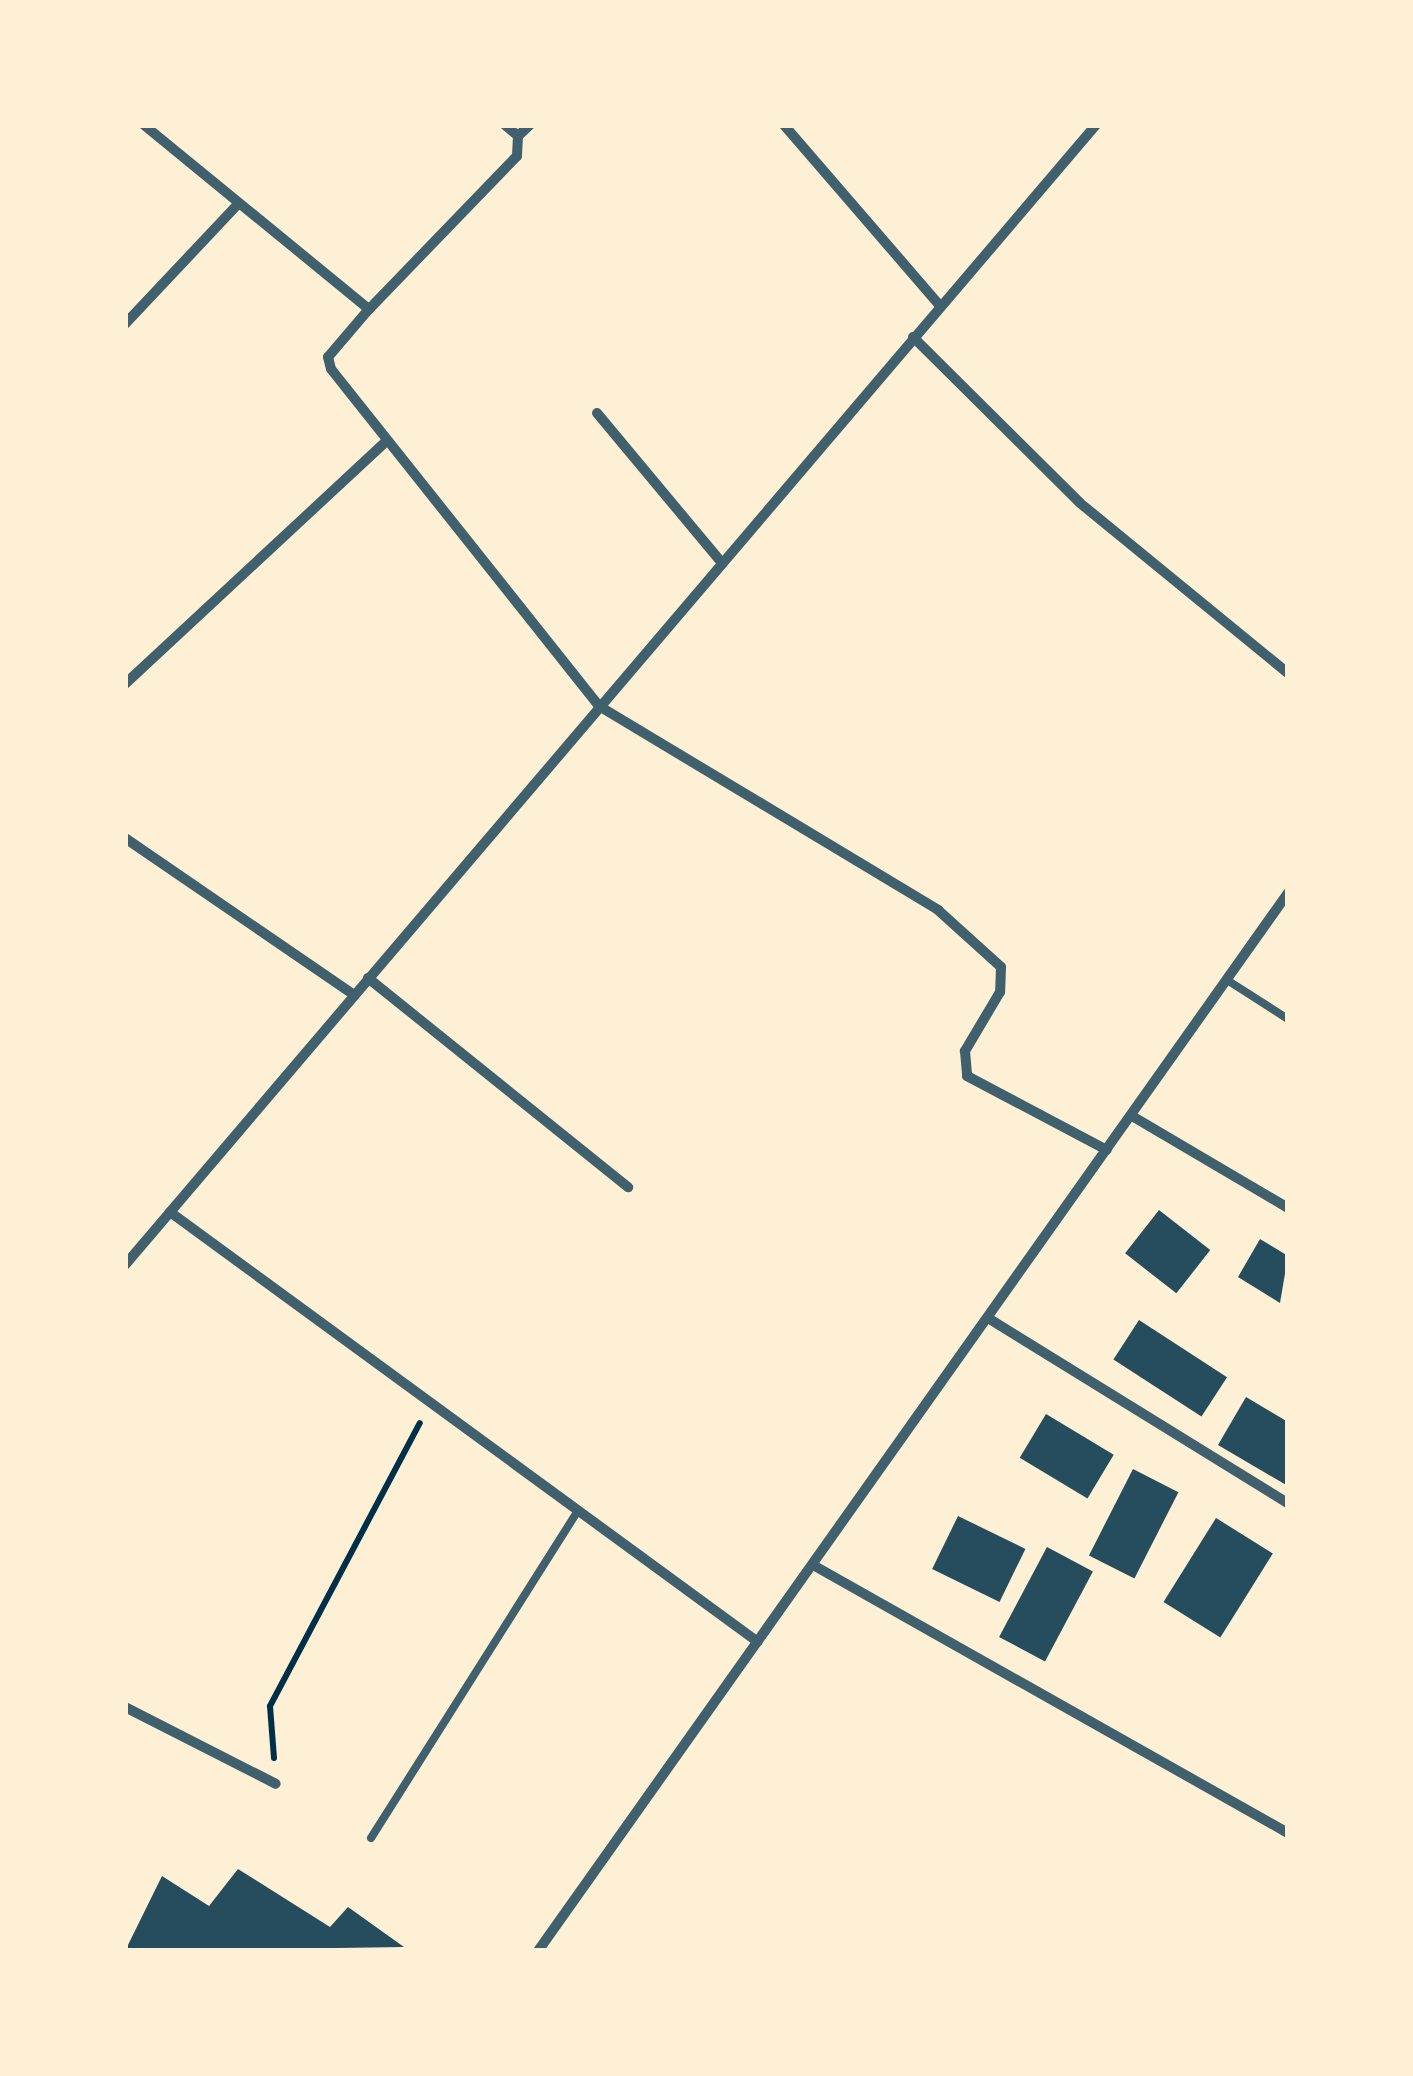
<!DOCTYPE html>
<html>
<head>
<meta charset="utf-8">
<style>
  body { margin:0 }
  #map { position:relative; width:1413px; height:2076px; overflow:hidden; background:#fdf0d5; font-family:"Source Sans 3",sans-serif }
  div>[style] { position:absolute }
  [style*='--x'] { left:calc(var(--x)*1px); top:calc(var(--y)*1px); width:calc(var(--w)*1px); rotate:calc(var(--a)*1deg) }
  .building>* { inset:0; background:#264d5e; transform-origin:0 0 }
  .path>* { height:6px; margin:-3px; padding:0 3px; transform-origin:3px; border-radius:3px; background:#003049 }
  .service>* { height:8px; margin:-4px; padding:0 4px; transform-origin:4px; border-radius:4px; background:#3f606c }
  .minor>* { height:10px; margin:-5px; padding:0 5px; transform-origin:5px; border-radius:5px; background:#3f606c }
  span { translate:-50% -50%; white-space:nowrap; text-align:center; line-height:1.15; -webkit-text-stroke:8px #fdf0d5; paint-order:stroke }
  .frame { position:absolute; inset:0; border:128px solid #fdf0d5; pointer-events:none }
</style>
</head>
<body>
<div id="map">
  <div class="building">
    <i style="left:1159px;top:1210px;width:65px;height:55px;rotate:38deg"></i>
    <i style="clip-path:polygon(1260px 1239px,1288px 1256px,1280px 1303px,1238px 1277px)"></i>
    <i style="left:1139px;top:1320px;width:105px;height:47px;rotate:33deg"></i>
    <i style="clip-path:polygon(1246px 1397px,1288px 1422px,1288px 1486px,1218px 1445px)"></i>
    <i style="left:1046px;top:1414px;width:79px;height:51px;rotate:31deg"></i>
    <i style="left:1133px;top:1469px;width:51px;height:97px;rotate:27deg"></i>
    <i style="left:958px;top:1516px;width:75px;height:59px;rotate:26deg"></i>
    <i style="left:1216px;top:1518px;width:67px;height:99px;rotate:32deg"></i>
    <i style="left:1047px;top:1547px;width:52px;height:102px;rotate:28deg"></i>
    <i style="clip-path:polygon(238px 1869px,330px 1927px,348px 1907px,404px 1947px,125px 1951px,162px 1876px,209px 1906px)"></i>
  </div>
  <div class="path">
    <i style="--x:274;--y:1758;--w:52;--a:-94.4"></i>
    <i style="--x:270;--y:1706;--w:320;--a:-62.1"></i>
  </div>
  <div class="service">
    <i style="--x:1227;--y:980;--w:72;--a:32.6"></i>
    <i style="--x:371;--y:1838;--w:387;--a:-57.7"></i>
  </div>
  <div class="minor">
    <i style="--x:144;--y:125;--w:291;--a:39.3"></i>
    <i style="--x:505;--y:125;--w:17;--a:40"></i>
    <i style="--x:518;--y:136;--w:20;--a:93"></i>
    <i style="--x:517;--y:156;--w:213;--a:134"></i>
    <i style="--x:369;--y:309;--w:63;--a:130.5"></i>
    <i style="--x:328;--y:357;--w:12;--a:76"></i>
    <i style="--x:331;--y:369;--w:431;--a:51.5"></i>
    <i style="--x:599;--y:706;--w:396;--a:31"></i>
    <i style="--x:938;--y:910;--w:85;--a:42.1"></i>
    <i style="--x:1001;--y:967;--w:25;--a:92"></i>
    <i style="--x:1000;--y:992;--w:69;--a:120.7"></i>
    <i style="--x:965;--y:1051;--w:25;--a:85"></i>
    <i style="--x:967;--y:1076;--w:158;--a:27.9"></i>
    <i style="--x:784;--y:125;--w:240;--a:49.2"></i>
    <i style="--x:518;--y:136;--w:16;--a:-43"></i>
    <i style="--x:125;--y:324;--w:165;--a:-46.7"></i>
    <i style="--x:913;--y:337;--w:235;--a:44.8"></i>
    <i style="--x:1080;--y:503;--w:269;--a:39.3"></i>
    <i style="--x:597;--y:413;--w:195;--a:50.2"></i>
    <i style="--x:125;--y:684;--w:354;--a:-42.9"></i>
    <i style="--x:125;--y:838;--w:278;--a:34.4"></i>
    <i style="--x:368;--y:978;--w:334;--a:38.8"></i>
    <i style="--x:1132;--y:1116;--w:181;--a:30.5"></i>
    <i style="--x:170;--y:1212;--w:728;--a:36.18"></i>
    <i style="--x:125;--y:1265;--w:1497;--a:-49.58"></i>
    <i style="--x:988;--y:1318;--w:352;--a:31.7"></i>
    <i style="--x:813;--y:1565;--w:545;--a:29.43"></i>
    <i style="--x:125;--y:1707;--w:169;--a:27"></i>
    <i style="--x:538;--y:1951;--w:1297;--a:-54.67"></i>
  </div>
  <div class="frame"></div>
</div>
</body>
</html>
